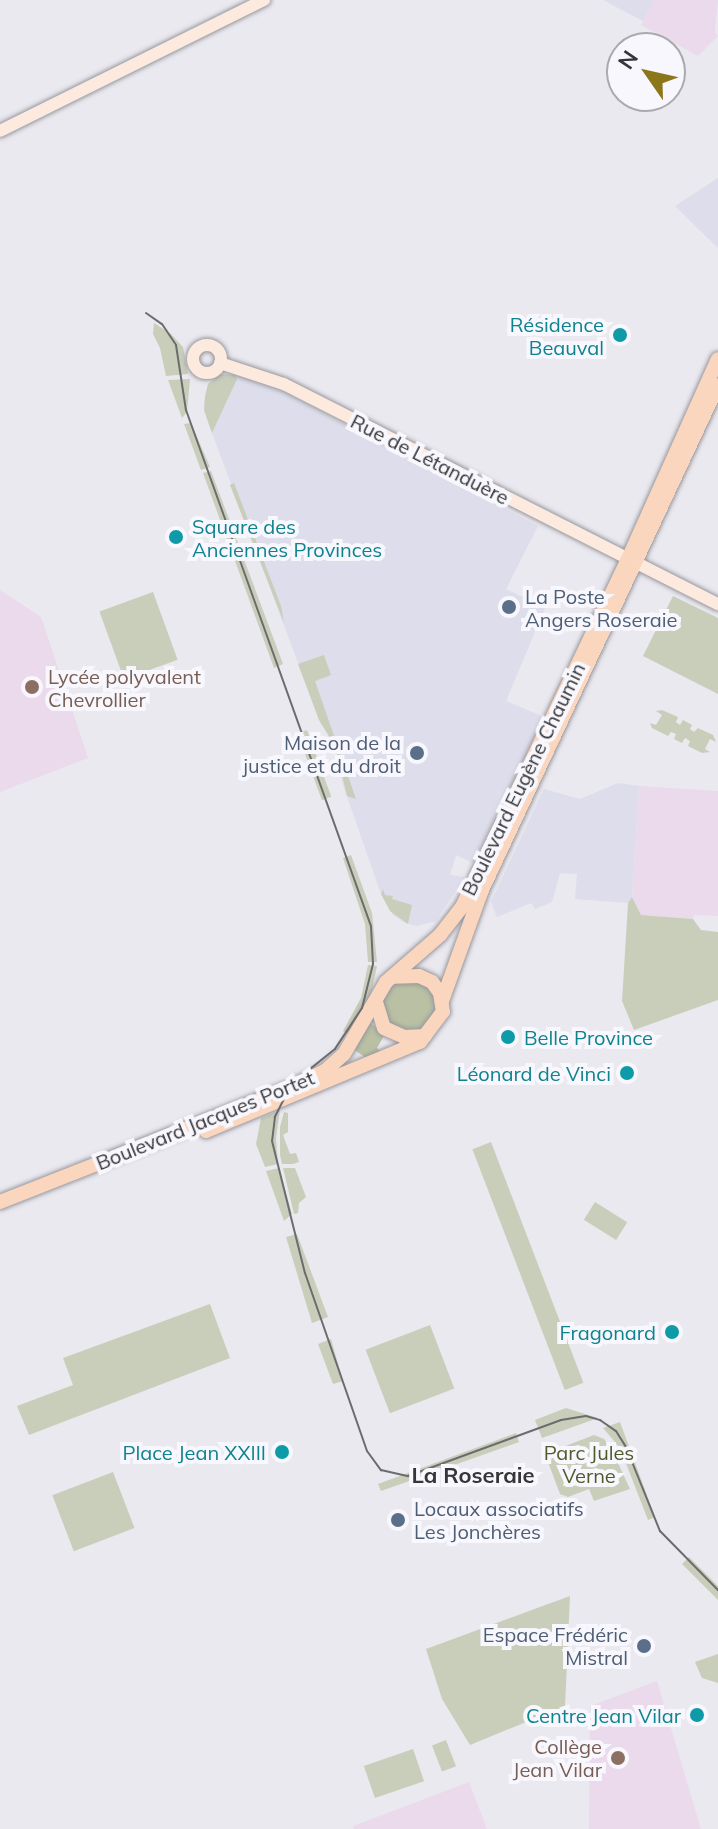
<!DOCTYPE html>
<html>
<head>
<meta charset="utf-8">
<style>
  body { margin:0 }
  #map { position:relative; width:718px; height:1829px; overflow:hidden; background:#eae9f0; font-family:Mulish,sans-serif }
  div>[style] { position:absolute }
  [style*='--x'] { left:calc(var(--x)*1px); top:calc(var(--y)*1px); width:calc(var(--w)*1px); rotate:calc(var(--a)*1deg) }
  .built>* { inset:0; background:#ddddeb }
  .education>* { inset:0; background:#ebdaeb }
  .green>* { inset:0; background:#c9ceba; transform-origin:0 0 }
  .forest>* { inset:0; background:#b9c0a3 }
  .roads { filter:drop-shadow(0 0 2px #97979d) drop-shadow(0 0 2px #97979d) }
  .secondary>* { height:12px; margin:-6px; padding:0 6px; transform-origin:6px; border-radius:6px; background:#fdeadf }
  .secondary>.ring { margin:-6px; padding:0; box-sizing:content-box; background:none; border:12px solid #fdeadf; border-radius:50% }
  .primary>* { height:14px; margin:-7px; padding:0 7px; transform-origin:7px; border-radius:7px; background:#fbd6be }
  .tram>* { height:2px; margin:-1px; padding:0 1px; transform-origin:1px; border-radius:1px; background:#6c6c6f }
  .dots>* { width:22px; height:22px; translate:-50% -50%; box-sizing:border-box; border:4px solid #f7f7fd; border-radius:50% }
  span { translate:-50% -50%; white-space:nowrap; text-align:center; line-height:1.15; -webkit-text-stroke:8px #f7f7fd; paint-order:stroke }
  .culture-label { font-size:20px; color:#0d838f }
  .right { translate:-100% -50%; text-align:right }
  .left { translate:0 -50%; text-align:left }
  .street-label { font-size:20px; color:#363638 }
  .service-label { font-size:20px; color:#4e5e75 }
  .education-label { font-size:20px; color:#785e54 }
  .park-label { font-size:20px; color:#505a2a }
  .neighbourhood-label { font-size:22px; color:#363638; font-weight:700 }
  .north { position:absolute; left:606px; top:32px; width:80px; height:80px; box-sizing:border-box; background:#f7f7fd; border:2px solid #aaaaae; border-radius:50%; rotate:304deg; font-size:22px; font-weight:700; line-height:32px; text-align:center; color:#363638 }
  .north::after { content:''; display:block; margin:auto; width:28px; height:36px; background:#8b761a; clip-path:polygon(50% 0,100% 100%,50% 72%,0 100%) }
</style>
</head>
<body>
<div id="map">
  <div class="built">
    <i style="clip-path:polygon(603px 0,654px 0,643px 21px)"></i>
    <i style="clip-path:polygon(718px 178px,718px 248px,675px 206px)"></i>
    <i style="clip-path:polygon(220px 374px,235px 375px,286px 393px,538px 526px,506px 589px,545px 608px,506px 701px,544px 717px,473px 863px,456px 855px,450px 875px,465px 877px,436px 921px,417px 926px,405px 923px,393px 915px,381px 894px,343px 785px,335px 746px,321px 724px,206px 417px,207px 386px)"></i>
    <i style="clip-path:polygon(618px 783px,639px 786px,632px 897px,628px 903px,575px 899px,577px 874px,560px 873px,552px 902px,535px 909px,531px 903px,497px 917px,491px 902px,544px 789px,580px 799px)"></i>
  </div>
  <div class="education">
    <i style="clip-path:polygon(654px 0,718px 0,715px 32px,718px 36px,698px 56px,641px 25px)"></i>
    <i style="clip-path:polygon(0 590px,41px 617px,88px 758px,0 792px)"></i>
    <i style="clip-path:polygon(639px 786px,718px 791px,718px 916px,694px 915px,693px 919px,641px 915px,632px 897px)"></i>
    <i style="clip-path:polygon(657px 1681px,701px 1829px,589px 1829px,590px 1706px)"></i>
    <i style="clip-path:polygon(469px 1782px,487px 1829px,354px 1829px,353px 1826px)"></i>
  </div>
  <div class="green">
    <i style="clip-path:polygon(154px 323px,171px 334px,183px 347px,188px 374px,166px 376px,160px 348px,153px 334px)"></i>
    <i style="clip-path:polygon(220px 374px,235px 375px,237px 379px,212px 433px,204px 410px,205px 396px,208px 384px)"></i>
    <i style="clip-path:polygon(190px 379px,187px 412px,182px 418px,168px 380px)"></i>
    <i style="clip-path:polygon(191px 423px,210px 467px,201px 470px,184px 424px)"></i>
    <i style="clip-path:polygon(211px 471px,283px 664px,274px 668px,203px 473px)"></i>
    <i style="clip-path:polygon(234px 483px,281px 606px,284px 623px,230px 485px)"></i>
    <i style="left:153px;top:592px;width:72px;height:57px;rotate:70deg"></i>
    <i style="clip-path:polygon(673px 596px,718px 618px,718px 694px,643px 656px)"></i>
    <i style="clip-path:polygon(324px 655px,331px 675px,315px 681px,356px 799px,347px 796px,335px 746px,319px 720px,298px 664px)"></i>
    <i style="clip-path:polygon(662px 710px,678px 717px,676px 722px,680px 725px,683px 720px,692px 725px,690px 729px,694px 732px,698px 728px,713px 735px,716px 742px,710px 739px,705px 749px,710px 752px,702px 753px,688px 746px,690px 741px,685px 738px,682px 743px,674px 739px,676px 734px,671px 732px,668px 736px,652px 728px,650px 723px,656px 725px,662px 715px,656px 711px)"></i>
    <i style="left:307px;top:730px;width:71px;height:10px;rotate:70deg"></i>
    <i style="clip-path:polygon(351px 855px,372px 913px,377px 962px,368px 962px,365px 924px,343px 858px)"></i>
    <i style="clip-path:polygon(383px 889px,385px 895px,393px 896px,392px 899px,412px 905px,408px 924px,390px 911px,381px 894px)"></i>
    <i style="clip-path:polygon(632px 897px,641px 915px,693px 919px,701px 930px,718px 932px,718px 1000px,634px 1030px,622px 1001px,628px 903px)"></i>
    <i style="clip-path:polygon(368px 965px,377px 966px,371px 995px,351px 1036px,343px 1031px,361px 998px)"></i>
    <i style="clip-path:polygon(280px 1110px,276px 1138px,278px 1164px,265px 1167px,256px 1144px,261px 1118px)"></i>
    <i style="clip-path:polygon(284px 1112px,288px 1113px,288px 1132px,283px 1135px,290px 1154px,296px 1153px,299px 1162px,293px 1164px,282px 1164px,280px 1155px,280px 1127px)"></i>
    <i style="left:491px;top:1142px;width:258px;height:20px;rotate:69deg"></i>
    <i style="clip-path:polygon(279px 1168px,292px 1214px,284px 1221px,266px 1171px)"></i>
    <i style="clip-path:polygon(283px 1168px,295px 1168px,306px 1197px,299px 1203px,298px 1213px,294px 1214px)"></i>
    <i style="left:595px;top:1202px;width:38px;height:21px;rotate:32deg"></i>
    <i style="clip-path:polygon(297px 1234px,328px 1317px,312px 1323px,286px 1237px)"></i>
    <i style="clip-path:polygon(210px 1304px,230px 1358px,29px 1435px,17px 1406px,73px 1385px,63px 1358px)"></i>
    <i style="left:430px;top:1325px;width:68px;height:69px;rotate:69deg"></i>
    <i style="clip-path:polygon(331px 1339px,343px 1381px,333px 1384px,318px 1344px)"></i>
    <i style="clip-path:polygon(566px 1408px,598px 1418px,542px 1438px,535px 1420px)"></i>
    <i style="clip-path:polygon(620px 1422px,655px 1517px,648px 1520px,620px 1448px,603px 1428px)"></i>
    <i style="clip-path:polygon(516px 1433px,519px 1442px,381px 1491px,378px 1484px)"></i>
    <i style="clip-path:polygon(594px 1435px,604px 1439px,612px 1450px,630px 1489px,594px 1501px,589px 1489px,568px 1497px,560px 1494px,545px 1454px)"></i>
    <i style="left:113px;top:1472px;width:60px;height:65px;rotate:69deg"></i>
    <i style="clip-path:polygon(689px 1557px,718px 1586px,718px 1600px,682px 1564px)"></i>
    <i style="clip-path:polygon(570px 1596px,565px 1706px,470px 1745px,442px 1699px,426px 1649px)"></i>
    <i style="clip-path:polygon(718px 1654px,718px 1683px,702px 1678px,695px 1662px)"></i>
    <i style="left:446px;top:1740px;width:28px;height:15px;rotate:69deg"></i>
    <i style="left:413px;top:1749px;width:34px;height:52px;rotate:71deg"></i>
  </div>
  <div class="forest">
    <i style="clip-path:polygon(419px 979px,435px 992px,438px 1012px,416px 1035px,386px 1023px,382px 999px,394px 982px)"></i>
    <i style="clip-path:polygon(371px 1023px,384px 1036px,377px 1048px,381px 1052px,371px 1061px,353px 1049px)"></i>
  </div>
  <div class="roads">
    <div class="secondary">
      <i style="--x:0;--y:131;--w:295;--a:-26.4"></i>
      <i class="ring" style="left:193px;top:345px;width:16px;height:16px"></i>
      <i style="--x:220;--y:363;--w:67;--a:18.2"></i>
      <i style="--x:284;--y:384;--w:487;--a:26.9"></i>
    </div>
    <div class="primary">
      <i style="--x:442;--y:1001;--w:118;--a:-70.2"></i>
      <i style="--x:482;--y:890;--w:557;--a:-64.95"></i>
      <i style="--x:376;--y:1002;--w:27;--a:73"></i>
      <i style="--x:384;--y:1028;--w:22;--a:24"></i>
      <i style="--x:404;--y:1037;--w:21;--a:-3"></i>
      <i style="--x:206;--y:1131;--w:232;--a:-22.6"></i>
      <i style="--x:420;--y:1042;--w:38;--a:-53"></i>
      <i style="--x:443;--y:1012;--w:19;--a:-99"></i>
      <i style="--x:440;--y:993;--w:14;--a:-126"></i>
      <i style="--x:432;--y:982;--w:14;--a:-155"></i>
      <i style="--x:419;--y:976;--w:25;--a:178"></i>
      <i style="--x:0;--y:1202;--w:312;--a:-21.5"></i>
      <i style="--x:290;--y:1088;--w:39;--a:-26"></i>
      <i style="--x:325;--y:1071;--w:25;--a:-42"></i>
      <i style="--x:344;--y:1054;--w:83;--a:-59.7"></i>
      <i style="--x:386;--y:982;--w:72;--a:-41"></i>
      <i style="--x:440;--y:935;--w:36;--a:-52"></i>
      <i style="--x:462;--y:907;--w:386;--a:-64.5"></i>
      <i style="--x:628;--y:559;--w:219;--a:-65.8"></i>
    </div>
  </div>
  <div class="tram">
    <i style="--x:146;--y:313;--w:19;--a:35"></i>
    <i style="--x:162;--y:324;--w:25;--a:56"></i>
    <i style="--x:176;--y:345;--w:66;--a:81.3"></i>
    <i style="--x:186;--y:410;--w:548;--a:70.28"></i>
    <i style="--x:371;--y:926;--w:38;--a:87"></i>
    <i style="--x:373;--y:964;--w:45;--a:104"></i>
    <i style="--x:362;--y:1008;--w:49;--a:123.4"></i>
    <i style="--x:335;--y:1049;--w:45;--a:141.3"></i>
    <i style="--x:300;--y:1077;--w:23;--a:128"></i>
    <i style="--x:286;--y:1095;--w:25;--a:117"></i>
    <i style="--x:275;--y:1117;--w:24;--a:97"></i>
    <i style="--x:272;--y:1141;--w:136;--a:76"></i>
    <i style="--x:305;--y:1273;--w:188;--a:70.8"></i>
    <i style="--x:367;--y:1451;--w:24;--a:54"></i>
    <i style="--x:381;--y:1470;--w:28;--a:13"></i>
    <i style="--x:408;--y:1476;--w:163;--a:-20.1"></i>
    <i style="--x:561;--y:1420;--w:25;--a:-9"></i>
    <i style="--x:586;--y:1416;--w:15;--a:16"></i>
    <i style="--x:600;--y:1420;--w:19;--a:35"></i>
    <i style="--x:616;--y:1431;--w:19;--a:58"></i>
    <i style="--x:626;--y:1447;--w:91;--a:68"></i>
    <i style="--x:660;--y:1531;--w:83;--a:45.5"></i>
  </div>
  <div class="dots">
    <i style="left:620px;top:335px;background:#0f9aa8"></i>
    <i style="left:176px;top:537px;background:#0f9aa8"></i>
    <i style="left:509px;top:607px;background:#5c6f8a"></i>
    <i style="left:32px;top:687px;background:#8d6e63"></i>
    <i style="left:417px;top:753px;background:#5c6f8a"></i>
    <i style="left:508px;top:1037px;background:#0f9aa8"></i>
    <i style="left:627px;top:1073px;background:#0f9aa8"></i>
    <i style="left:672px;top:1332px;background:#0f9aa8"></i>
    <i style="left:282px;top:1452px;background:#0f9aa8"></i>
    <i style="left:398px;top:1520px;background:#5c6f8a"></i>
    <i style="left:644px;top:1646px;background:#5c6f8a"></i>
    <i style="left:697px;top:1715px;background:#0f9aa8"></i>
    <i style="left:618px;top:1758px;background:#8d6e63"></i>
  </div>
  <div class="culture-label">
    <span class="right" style="left:604px;top:336px">Résidence<br>Beauval</span>
    <span class="left" style="left:192px;top:538px">Square des<br>Anciennes Provinces</span>
    <span class="left" style="left:524px;top:1037px">Belle Province</span>
    <span class="right" style="left:611px;top:1073px">Léonard de Vinci</span>
    <span class="right" style="left:656px;top:1332px">Fragonard</span>
    <span class="right" style="left:266px;top:1452px">Place Jean XXIII</span>
    <span class="right" style="left:681px;top:1715px">Centre Jean Vilar</span>
  </div>
  <div class="street-label">
    <span style="left:430px;top:459px;rotate:27deg">Rue de Létanduère</span>
    <span style="left:523px;top:779px;rotate:-64deg">Boulevard Eugène Chaumin</span>
    <span style="left:205px;top:1120px;rotate:-22deg">Boulevard Jacques Portet</span>
  </div>
  <div class="service-label">
    <span class="left" style="left:525px;top:608px">La Poste<br>Angers Roseraie</span>
    <span class="right" style="left:401px;top:754px">Maison de la<br>justice et du droit</span>
    <span class="left" style="left:414px;top:1520px">Locaux associatifs<br>Les Jonchères</span>
    <span class="right" style="left:628px;top:1646px">Espace Frédéric<br>Mistral</span>
  </div>
  <div class="education-label">
    <span class="left" style="left:48px;top:688px">Lycée polyvalent<br>Chevrollier</span>
    <span class="right" style="left:602px;top:1758px">Collège<br>Jean Vilar</span>
  </div>
  <div class="park-label">
    <span style="left:589px;top:1464px">Parc Jules<br>Verne</span>
  </div>
  <div class="neighbourhood-label">
    <span style="left:473px;top:1476px">La Roseraie</span>
  </div>
  <div class="north">N</div>
</div>
</body>
</html>
